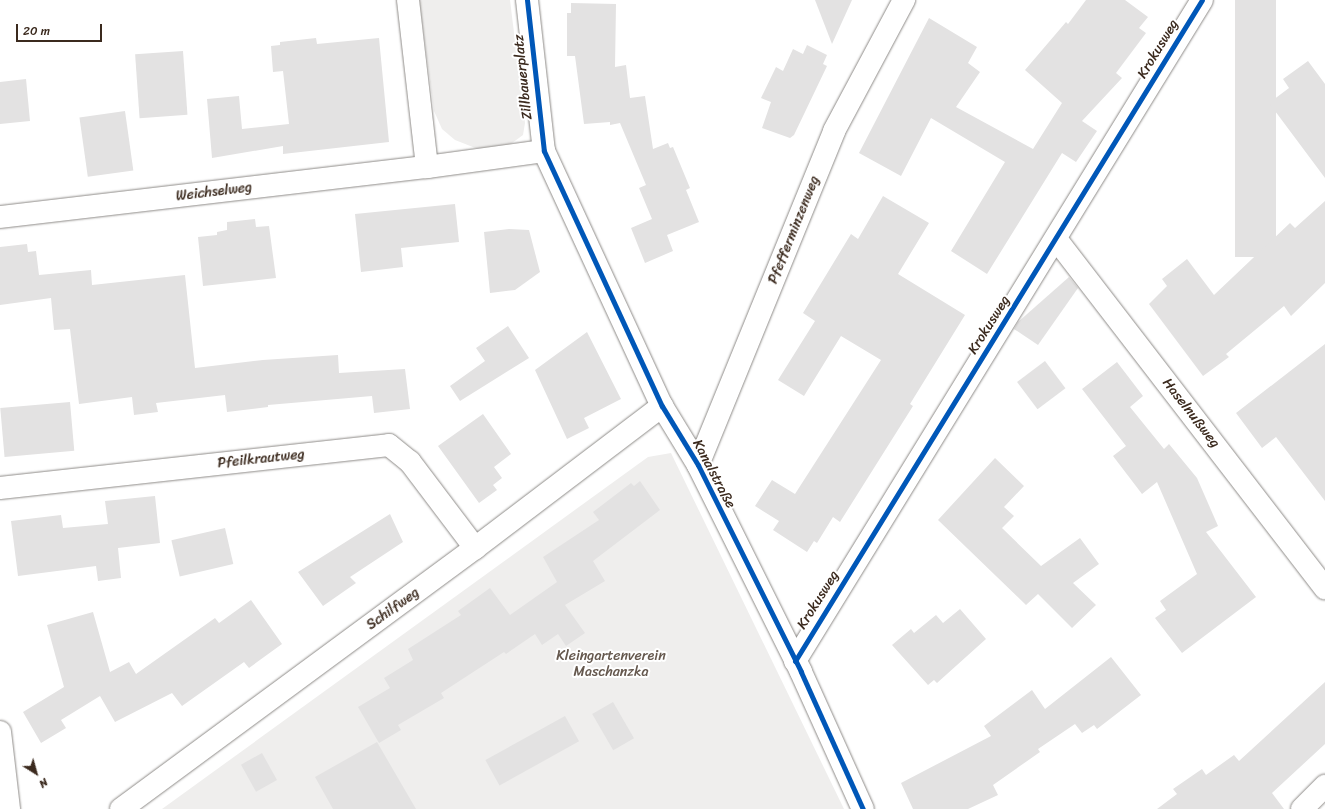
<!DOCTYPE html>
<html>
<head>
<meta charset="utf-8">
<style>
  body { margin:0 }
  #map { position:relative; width:1325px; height:809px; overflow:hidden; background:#fff; font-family:Sriracha,sans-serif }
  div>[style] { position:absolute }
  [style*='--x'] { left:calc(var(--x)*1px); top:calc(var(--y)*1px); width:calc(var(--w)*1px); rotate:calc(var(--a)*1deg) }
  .green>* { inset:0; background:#efeeed }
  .building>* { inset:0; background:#e3e2e2; transform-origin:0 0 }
  .roads { filter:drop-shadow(0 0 1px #8e8b88) drop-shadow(0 0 1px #8e8b88) }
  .minor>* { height:22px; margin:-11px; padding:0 11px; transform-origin:11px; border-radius:11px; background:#fff }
  .cycleway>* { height:5px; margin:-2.5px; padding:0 2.5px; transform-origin:2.5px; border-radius:2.5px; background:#0057b8 }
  span { translate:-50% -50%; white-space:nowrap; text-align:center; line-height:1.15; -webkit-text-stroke:4px #fff; paint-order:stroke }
  .street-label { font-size:14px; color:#3b2a1e }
  .park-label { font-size:14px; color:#65584e }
  .north { position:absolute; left:16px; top:753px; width:40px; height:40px; -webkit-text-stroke:3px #fff; paint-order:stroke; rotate:143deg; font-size:11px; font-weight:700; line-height:16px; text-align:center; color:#3b2a1e }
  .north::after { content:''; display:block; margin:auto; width:14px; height:18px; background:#3b2a1e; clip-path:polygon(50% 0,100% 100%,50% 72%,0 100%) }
  .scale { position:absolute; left:16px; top:24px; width:86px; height:18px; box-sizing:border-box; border:2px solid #3b2a1e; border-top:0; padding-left:5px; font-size:12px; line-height:14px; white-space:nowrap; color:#3b2a1e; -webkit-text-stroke:3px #fff; paint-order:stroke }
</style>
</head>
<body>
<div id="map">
  <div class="green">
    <i style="clip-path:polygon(419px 0,510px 0,525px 123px,523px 135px,508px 146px,478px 149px,455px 140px,442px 129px,434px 111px)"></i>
    <i style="clip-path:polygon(671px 453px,844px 809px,162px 809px,648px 457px)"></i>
  </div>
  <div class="building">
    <i style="clip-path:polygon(815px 0,852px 0,832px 44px)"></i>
    <i style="clip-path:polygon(1086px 0,1125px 0,1148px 17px,1139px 28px,1146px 33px,1116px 73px,1122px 78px,1082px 121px,1097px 131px,1076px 162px,1062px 153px,987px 274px,951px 251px,1005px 162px,931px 118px,901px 176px,859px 153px,929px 18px,977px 47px,968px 63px,980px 72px,956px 107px,1033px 149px,1062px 103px,1025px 70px,1066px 22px,1068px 24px)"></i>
    <i style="left:1235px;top:0;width:41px;height:257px"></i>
    <i style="clip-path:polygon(571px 3px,616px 4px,615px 67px,626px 65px,630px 98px,645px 96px,653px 149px,668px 143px,670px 148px,673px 147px,690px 188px,686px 190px,699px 222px,667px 235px,673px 251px,645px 263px,631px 228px,652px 219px,639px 188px,646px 185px,620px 123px,610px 125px,610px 122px,584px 124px,575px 56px,567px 56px,567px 13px,571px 13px)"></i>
    <i style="clip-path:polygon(316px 38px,317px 44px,379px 38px,389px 142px,283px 154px,283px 146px,212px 158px,207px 99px,239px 96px,242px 129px,289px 124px,283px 71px,273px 72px,271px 46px,280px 45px,280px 42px)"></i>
    <i style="clip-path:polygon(807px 45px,827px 55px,823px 64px,827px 66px,794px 135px,790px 138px,762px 128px,771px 102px,761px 98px,776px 67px,783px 71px,793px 49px,803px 54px)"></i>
    <i style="left:183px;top:51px;width:64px;height:48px;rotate:86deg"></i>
    <i style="clip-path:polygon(1308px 61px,1325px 84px,1325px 178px,1269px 103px,1289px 88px,1283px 79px)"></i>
    <i style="clip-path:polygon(26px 79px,30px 121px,0 124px,0 82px)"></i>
    <i style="left:125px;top:111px;width:60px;height:46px;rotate:82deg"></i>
    <i style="clip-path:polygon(883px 196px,929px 223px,898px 274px,965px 315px,910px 404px,913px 406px,840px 522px,833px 517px,817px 543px,814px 541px,807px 552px,773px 530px,779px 521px,755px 506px,772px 480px,795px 494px,881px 360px,841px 336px,804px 396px,778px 380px,815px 321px,803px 313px,851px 234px,858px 239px)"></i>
    <i style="clip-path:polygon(1325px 201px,1325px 283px,1291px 316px,1284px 306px,1226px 354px,1229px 357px,1203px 376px,1149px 304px,1167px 286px,1162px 279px,1187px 259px,1214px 295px,1290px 223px,1295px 228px)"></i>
    <i style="clip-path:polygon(455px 204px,459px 242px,401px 248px,403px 267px,361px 272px,355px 214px)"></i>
    <i style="clip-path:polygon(255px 219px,256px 227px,269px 226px,276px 278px,203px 286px,198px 237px,217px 235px,217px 232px,227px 230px,227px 222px)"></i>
    <i style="clip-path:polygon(509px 229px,529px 230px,540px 272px,515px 290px,490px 293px,484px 232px)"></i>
    <i style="clip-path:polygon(27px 244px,28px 252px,36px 251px,39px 275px,91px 270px,92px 285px,185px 275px,195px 368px,263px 360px,338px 355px,339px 373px,405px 369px,410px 409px,374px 413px,372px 396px,268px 405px,268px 407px,227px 412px,225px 395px,156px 403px,158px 412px,134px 415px,132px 397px,79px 404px,70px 329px,54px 330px,51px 298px,0 305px,0 247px)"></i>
    <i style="clip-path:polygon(1069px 277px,1078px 288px,1038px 345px,1014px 329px,1018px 322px)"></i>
    <i style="clip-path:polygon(508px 326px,529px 358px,460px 401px,450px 386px,485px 361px,476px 348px)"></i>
    <i style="clip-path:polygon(587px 332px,621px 399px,584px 418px,589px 428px,567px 439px,535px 370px)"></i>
    <i style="clip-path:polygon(1325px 344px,1325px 501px,1276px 437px,1262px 448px,1236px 413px)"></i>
    <i style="left:1045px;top:361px;width:34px;height:35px;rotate:53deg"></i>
    <i style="clip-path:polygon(1117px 362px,1143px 396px,1130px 407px,1164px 449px,1169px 444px,1197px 478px,1218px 526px,1206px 532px,1256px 597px,1182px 653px,1155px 618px,1166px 610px,1160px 601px,1197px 574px,1157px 482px,1142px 494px,1113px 456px,1126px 446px,1082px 389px)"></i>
    <i style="left:70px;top:402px;width:49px;height:70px;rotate:85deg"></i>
    <i style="clip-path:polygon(483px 414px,511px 454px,494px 467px,502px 478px,493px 485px,497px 490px,479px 503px,438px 446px)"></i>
    <i style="clip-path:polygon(995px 458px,1024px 486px,1004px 507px,1014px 516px,1002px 528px,1041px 566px,1080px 538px,1099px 564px,1073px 583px,1096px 605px,1072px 628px,1038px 594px,1026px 605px,938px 520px)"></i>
    <i style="clip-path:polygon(640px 481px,660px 510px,593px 561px,605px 581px,565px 605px,585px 633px,566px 646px,558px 634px,542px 645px,535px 634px,506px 654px,504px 652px,441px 693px,444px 698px,398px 725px,401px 730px,379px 743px,358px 707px,390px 688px,384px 678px,413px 660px,408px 649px,461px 615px,458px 611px,490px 588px,510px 615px,557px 582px,543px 557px,599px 520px,593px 512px,631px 483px,634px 486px)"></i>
    <i style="clip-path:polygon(155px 496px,160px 543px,118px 548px,121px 578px,98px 581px,96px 566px,18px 576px,11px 521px,61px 515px,63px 528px,108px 524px,105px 501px)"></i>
    <i style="clip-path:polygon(390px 514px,403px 542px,350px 577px,356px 583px,323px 606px,298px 572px)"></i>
    <i style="left:225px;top:528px;width:37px;height:55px;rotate:77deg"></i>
    <i style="clip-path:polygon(251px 600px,282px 644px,249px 668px,244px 662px,182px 706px,172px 693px,115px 722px,100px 696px,61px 720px,66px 728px,41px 743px,23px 712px,64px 687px,47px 625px,93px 612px,110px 672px,129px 662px,136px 674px,215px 618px,219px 623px)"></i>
    <i style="clip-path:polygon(960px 609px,986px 639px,937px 683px,934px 680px,928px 685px,892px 645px,911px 629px,914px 633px,936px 615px,943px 623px)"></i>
    <i style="clip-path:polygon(1111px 657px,1141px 695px,1097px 729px,1094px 725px,1082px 733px,1075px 724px,1038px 749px,1040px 752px,993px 785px,998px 795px,968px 809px,913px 809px,901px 783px,991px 736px,984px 726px,1032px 690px,1045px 709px)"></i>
    <i style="clip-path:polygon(1325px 682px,1325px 744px,1272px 793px,1284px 809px,1157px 809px,1177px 794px,1173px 789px,1202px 769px,1206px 775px,1234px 755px,1239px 761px)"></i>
    <i style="left:613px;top:702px;width:42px;height:24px;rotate:60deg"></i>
    <i style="left:565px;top:716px;width:29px;height:91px;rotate:61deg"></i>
    <i style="clip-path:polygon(377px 742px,416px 809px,333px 809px,315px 777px)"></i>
    <i style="left:262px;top:753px;width:31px;height:24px;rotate:61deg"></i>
  </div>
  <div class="roads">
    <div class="minor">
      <i style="--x:408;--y:0;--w:168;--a:83.5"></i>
      <i style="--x:527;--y:0;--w:152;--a:83.6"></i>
      <i style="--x:544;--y:151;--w:281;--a:65.2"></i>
      <i style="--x:662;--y:406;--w:69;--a:58.6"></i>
      <i style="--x:698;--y:465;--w:231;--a:63.5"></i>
      <i style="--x:801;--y:672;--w:150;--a:65.7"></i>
      <i style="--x:0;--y:217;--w:430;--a:-6.7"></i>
      <i style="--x:427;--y:167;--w:118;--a:-7.8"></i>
      <i style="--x:1056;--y:239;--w:441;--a:52.4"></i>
      <i style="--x:698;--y:465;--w:361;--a:-67.8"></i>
      <i style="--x:834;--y:131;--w:149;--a:-61.9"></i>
      <i style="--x:0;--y:488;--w:391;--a:-6.3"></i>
      <i style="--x:389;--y:445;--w:27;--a:39"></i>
      <i style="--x:410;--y:462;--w:108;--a:52.9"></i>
      <i style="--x:795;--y:661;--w:776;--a:-58.38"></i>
      <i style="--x:0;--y:732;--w:78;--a:83.3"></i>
      <i style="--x:121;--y:809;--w:440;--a:-36.4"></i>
      <i style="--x:475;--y:548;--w:235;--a:-37.2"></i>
      <i style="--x:1302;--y:809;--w:33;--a:-45"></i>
    </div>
  </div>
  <div class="cycleway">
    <i style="--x:527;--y:0;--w:152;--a:83.6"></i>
    <i style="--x:544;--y:151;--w:281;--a:65.2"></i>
    <i style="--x:662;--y:406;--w:69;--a:58.6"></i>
    <i style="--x:698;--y:465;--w:231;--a:63.5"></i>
    <i style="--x:801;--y:672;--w:150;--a:65.7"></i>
    <i style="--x:795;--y:661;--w:776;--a:-58.38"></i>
  </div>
  <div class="street-label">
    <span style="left:1158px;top:49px;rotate:-59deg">Krokusweg</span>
    <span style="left:523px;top:77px;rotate:-96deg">Zillbauerplatz</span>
    <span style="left:214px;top:192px;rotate:-7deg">Weichselweg</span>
    <span style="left:794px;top:230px;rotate:-68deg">Pfefferminzenweg</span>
    <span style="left:989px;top:325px;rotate:-58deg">Krokusweg</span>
    <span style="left:1191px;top:413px;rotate:52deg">Haselnußweg</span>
    <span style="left:261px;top:459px;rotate:-6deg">Pfeilkrautweg</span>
    <span style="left:714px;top:474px;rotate:62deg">Kanalstraße</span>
    <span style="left:818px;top:600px;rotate:-58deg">Krokusweg</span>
    <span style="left:393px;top:609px;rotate:-36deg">Schilfweg</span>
  </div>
  <div class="park-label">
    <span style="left:611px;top:664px">Kleingartenverein<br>Maschanzka</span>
  </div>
  <div class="north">N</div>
  <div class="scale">20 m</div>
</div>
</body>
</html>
